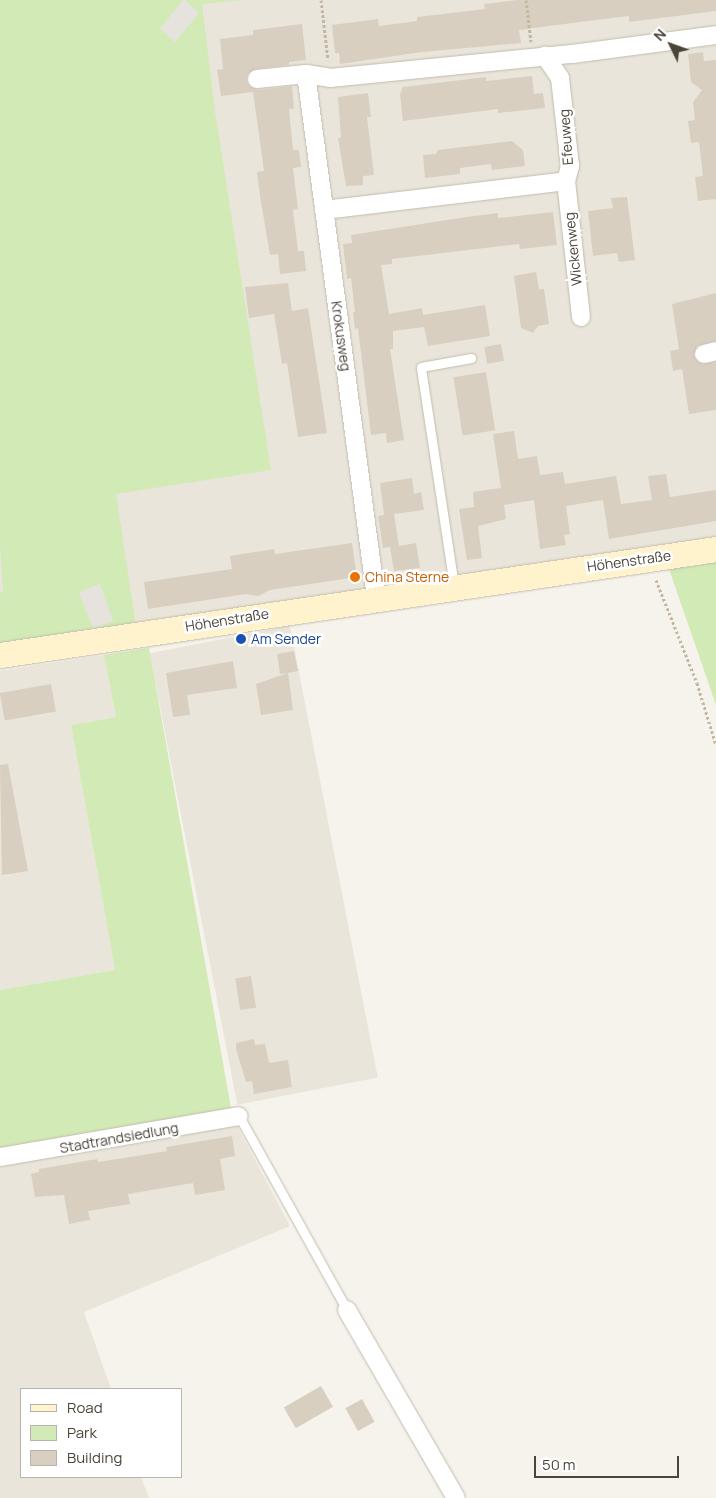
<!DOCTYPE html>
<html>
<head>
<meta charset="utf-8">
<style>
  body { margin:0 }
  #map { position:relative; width:716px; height:1498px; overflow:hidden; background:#f6f3ec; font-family:Manrope,sans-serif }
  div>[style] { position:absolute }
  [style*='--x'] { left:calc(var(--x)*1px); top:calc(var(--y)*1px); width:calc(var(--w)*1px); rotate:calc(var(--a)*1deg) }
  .residential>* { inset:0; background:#eae5da; transform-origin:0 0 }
  .industrial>* { inset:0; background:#e6e2dd; transform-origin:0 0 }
  .green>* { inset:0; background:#d2eab5 }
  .building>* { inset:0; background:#d8cfc1; transform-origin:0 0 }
  .path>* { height:3px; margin-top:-1.5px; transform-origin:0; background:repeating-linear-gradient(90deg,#c4b79f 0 2.5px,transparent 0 5px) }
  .roads { filter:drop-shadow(0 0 1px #c2bbae) drop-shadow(0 0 1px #c2bbae) }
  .lane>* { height:9px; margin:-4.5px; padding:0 4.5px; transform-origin:4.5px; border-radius:4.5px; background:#fff }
  .street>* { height:18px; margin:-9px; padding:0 9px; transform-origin:9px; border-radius:9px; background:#fff }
  .secondary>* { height:25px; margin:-12.5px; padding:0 12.5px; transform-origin:12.5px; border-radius:12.5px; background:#fff3cd }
  .dots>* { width:14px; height:14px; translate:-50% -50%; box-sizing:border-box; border:2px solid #fff; border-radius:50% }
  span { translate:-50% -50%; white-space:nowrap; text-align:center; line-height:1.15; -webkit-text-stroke:5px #fff; paint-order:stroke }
  .street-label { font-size:14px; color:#4b4439 }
  .food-label { font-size:14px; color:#c56008 }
  .left { translate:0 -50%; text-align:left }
  .transit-label { font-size:14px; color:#164399 }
  .legend { position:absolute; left:20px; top:1388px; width:162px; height:90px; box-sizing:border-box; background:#fff; border:1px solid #b7b4b0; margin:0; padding:6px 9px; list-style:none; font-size:15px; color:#4b4439 }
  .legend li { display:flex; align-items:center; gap:10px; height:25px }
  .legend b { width:25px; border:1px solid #b7b4b0 }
  .north { position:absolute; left:646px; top:20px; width:50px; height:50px; -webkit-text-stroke:4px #fff; paint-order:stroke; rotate:312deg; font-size:14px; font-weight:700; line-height:20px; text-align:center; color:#4b4439 }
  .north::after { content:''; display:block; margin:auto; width:18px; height:22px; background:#4b4439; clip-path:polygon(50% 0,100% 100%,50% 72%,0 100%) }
  .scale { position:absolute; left:534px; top:1456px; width:145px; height:22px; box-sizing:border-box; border:2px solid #4b4439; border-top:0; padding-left:6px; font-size:15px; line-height:18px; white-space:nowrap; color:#4b4439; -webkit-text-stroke:4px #fff; paint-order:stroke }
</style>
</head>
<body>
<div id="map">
  <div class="residential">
    <i style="clip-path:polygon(0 0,716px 0,716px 539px,0 647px)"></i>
    <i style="left:290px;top:626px;width:460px;height:143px;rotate:79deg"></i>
    <i style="clip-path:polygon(104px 655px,116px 717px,71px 725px,115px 970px,0 990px,0 671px)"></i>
    <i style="clip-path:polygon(236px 1124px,290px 1226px,84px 1312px,111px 1389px,21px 1389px,21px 1477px,141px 1477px,149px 1498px,0 1498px,0 1162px)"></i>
  </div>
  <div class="industrial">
    <i style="left:183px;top:0;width:20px;height:38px;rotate:37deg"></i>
    <i style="left:100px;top:584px;width:40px;height:22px;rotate:69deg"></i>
  </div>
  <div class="green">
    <i style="clip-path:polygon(evenodd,0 0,183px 0,160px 29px,175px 42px,199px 13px,185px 0,243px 0,202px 4px,215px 111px,271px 470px,116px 494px,136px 626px,0 647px,0 593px,3px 592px,0 544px,0 0,100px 584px,113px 621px,93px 628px,79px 592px,100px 584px)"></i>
    <i style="clip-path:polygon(716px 562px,716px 705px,669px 569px)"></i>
    <i style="clip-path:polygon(149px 648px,231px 1108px,0 1149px,0 990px,115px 970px,71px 725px,116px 717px,104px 655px)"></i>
  </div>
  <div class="building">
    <i style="clip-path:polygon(518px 0,716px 0,716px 11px,629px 22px,629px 16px,580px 22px,519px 30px,521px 43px,422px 52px,340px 64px,339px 53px,335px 53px,332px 25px,378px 19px,379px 26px,417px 21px,417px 17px,485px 9px,484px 4px)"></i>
    <i style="clip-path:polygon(302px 24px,306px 60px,289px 62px,289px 65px,255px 69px,248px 74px,246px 80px,249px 86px,258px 90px,292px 86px,294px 109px,289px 109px,293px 150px,299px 150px,301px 167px,293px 168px,298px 209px,293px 210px,298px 251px,304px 251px,306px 271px,280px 274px,278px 254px,270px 255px,260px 196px,257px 172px,264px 171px,253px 92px,221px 96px,217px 70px,223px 69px,220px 39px,253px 35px,253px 30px)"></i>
    <i style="clip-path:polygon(703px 52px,704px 61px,716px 60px,716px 199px,698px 201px,695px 177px,703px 176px,699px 142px,691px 143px,688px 121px,695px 120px,693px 102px,702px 90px,691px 82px,688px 54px)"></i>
    <i style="clip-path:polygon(532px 76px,534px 94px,543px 93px,545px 108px,498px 113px,498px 109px,403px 121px,400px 94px,403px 87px,486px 77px,486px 81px)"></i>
    <i style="clip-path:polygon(368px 93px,371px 117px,367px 117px,374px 175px,363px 176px,363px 185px,346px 186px,338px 138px,341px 138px,338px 97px)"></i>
    <i style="clip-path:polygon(512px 141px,523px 150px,525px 166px,492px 170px,491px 164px,460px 168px,460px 174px,425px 178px,423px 155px,436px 154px,438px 150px)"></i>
    <i style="clip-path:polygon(627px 197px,635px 260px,619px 262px,617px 253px,593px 256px,588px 211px,613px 208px,611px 198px)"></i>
    <i style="clip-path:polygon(553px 212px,557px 245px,520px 249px,519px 244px,392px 259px,392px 264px,381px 265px,389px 314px,422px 308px,423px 315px,485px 305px,490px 336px,428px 346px,424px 327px,393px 331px,393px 349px,390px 349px,404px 440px,387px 443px,386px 433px,371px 435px,358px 328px,355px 329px,353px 312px,355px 312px,351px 278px,347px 279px,343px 244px,352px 243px,351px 235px,466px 217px,498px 213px,498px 218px)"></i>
    <i style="clip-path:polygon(536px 272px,539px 289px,544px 289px,549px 324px,538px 326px,533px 333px,521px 328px,514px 276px)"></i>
    <i style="clip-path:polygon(288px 283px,292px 311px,308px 308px,327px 433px,298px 437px,287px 363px,282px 364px,274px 314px,249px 318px,245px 287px)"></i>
    <i style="clip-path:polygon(716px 293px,716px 341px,697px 346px,694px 356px,702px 364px,716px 362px,716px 410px,689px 414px,682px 369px,673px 371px,670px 351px,679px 349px,672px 304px)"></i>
    <i style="left:501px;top:344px;width:17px;height:17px;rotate:80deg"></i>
    <i style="left:486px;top:372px;width:59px;height:33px;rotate:81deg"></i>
    <i style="clip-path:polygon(514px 431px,518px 459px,537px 456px,540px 475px,563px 472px,565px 484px,616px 476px,621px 504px,652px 500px,648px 476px,666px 474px,670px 497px,716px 490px,716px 521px,609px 539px,603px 500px,566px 506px,570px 534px,564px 535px,566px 545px,540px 549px,534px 500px,504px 505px,506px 519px,478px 526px,482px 558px,467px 560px,459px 509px,474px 507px,473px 492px,501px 488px,493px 434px)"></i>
    <i style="clip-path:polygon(412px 478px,414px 494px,421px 492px,424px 510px,394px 514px,399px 546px,416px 543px,420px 568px,394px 571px,390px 547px,397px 546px,383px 548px,378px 516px,384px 515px,380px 483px)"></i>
    <i style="clip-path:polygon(352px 543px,357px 577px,270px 590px,258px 596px,246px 594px,148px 609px,144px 582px,232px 569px,230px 556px,274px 549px,275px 554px)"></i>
    <i style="clip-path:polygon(294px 651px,298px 671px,288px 673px,293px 710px,261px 715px,256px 684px,288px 673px,280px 674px,277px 654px)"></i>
    <i style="clip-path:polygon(233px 661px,237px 688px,187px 695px,190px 715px,173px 717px,166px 673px)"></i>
    <i style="left:51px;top:684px;width:28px;height:52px;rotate:80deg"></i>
    <i style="clip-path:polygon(8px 764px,28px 871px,2px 875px,0 765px)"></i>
    <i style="left:251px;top:976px;width:32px;height:16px;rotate:81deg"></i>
    <i style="clip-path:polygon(254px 1039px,255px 1045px,265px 1044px,269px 1063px,288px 1060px,292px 1087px,254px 1094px,252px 1081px,246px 1082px,236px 1049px,236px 1043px)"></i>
    <i style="clip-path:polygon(232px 1136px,235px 1156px,220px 1159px,225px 1190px,195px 1195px,193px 1183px,128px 1194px,130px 1204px,88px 1211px,90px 1220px,69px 1224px,64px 1195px,35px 1197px,31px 1174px,39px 1172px,39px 1169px,97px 1159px,98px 1162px,130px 1157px,167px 1151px,166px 1147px)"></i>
    <i style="left:321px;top:1386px;width:24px;height:43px;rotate:60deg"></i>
    <i style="left:362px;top:1399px;width:26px;height:19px;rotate:61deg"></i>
  </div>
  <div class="path">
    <i style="--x:321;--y:0;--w:60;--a:83.3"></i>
    <i style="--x:526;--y:0;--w:42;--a:83.2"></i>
    <i style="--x:656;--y:580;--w:111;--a:68.3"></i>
    <i style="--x:697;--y:683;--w:65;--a:73"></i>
  </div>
  <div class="roads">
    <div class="lane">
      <i style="--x:454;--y:586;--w:221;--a:-98.6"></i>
      <i style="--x:421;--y:367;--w:51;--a:-10.2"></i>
      <i style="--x:239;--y:1116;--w:222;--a:60.9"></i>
    </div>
    <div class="street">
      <i style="--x:306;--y:74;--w:528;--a:82.38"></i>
      <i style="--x:257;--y:79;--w:49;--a:-5.8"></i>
      <i style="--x:306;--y:74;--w:24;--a:9"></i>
      <i style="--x:330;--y:78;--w:243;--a:-5.7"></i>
      <i style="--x:572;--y:54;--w:145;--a:-7.5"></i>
      <i style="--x:566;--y:181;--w:137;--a:83.7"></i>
      <i style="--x:324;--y:210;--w:244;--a:-6.8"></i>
      <i style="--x:566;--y:181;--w:16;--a:-75"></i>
      <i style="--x:570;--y:166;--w:89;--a:-96.5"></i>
      <i style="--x:560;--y:78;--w:27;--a:-124"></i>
      <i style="--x:704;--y:354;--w:12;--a:-14"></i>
      <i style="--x:0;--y:1157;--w:242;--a:-9.7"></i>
      <i style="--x:347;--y:1310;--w:217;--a:59.9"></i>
    </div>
    <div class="secondary">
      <i style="--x:0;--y:655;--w:724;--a:-8.42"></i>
    </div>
  </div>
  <div class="dots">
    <i style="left:355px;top:577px;background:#e8710a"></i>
    <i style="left:241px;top:639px;background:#1a4fb4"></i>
  </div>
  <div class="street-label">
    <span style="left:566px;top:137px;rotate:-94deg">Efeuweg</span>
    <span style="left:573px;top:249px;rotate:-96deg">Wickenweg</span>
    <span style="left:341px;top:336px;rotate:82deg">Krokusweg</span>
    <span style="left:629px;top:561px;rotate:-8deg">Höhenstraße</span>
    <span style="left:227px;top:620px;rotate:-9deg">Höhenstraße</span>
    <span style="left:119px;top:1138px;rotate:-10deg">Stadtrandsiedlung</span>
  </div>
  <div class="food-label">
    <span class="left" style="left:365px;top:577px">China Sterne</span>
  </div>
  <div class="transit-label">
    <span class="left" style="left:251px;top:639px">Am Sender</span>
  </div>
  <ul class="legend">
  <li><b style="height:6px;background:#fff3cd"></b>Road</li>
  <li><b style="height:14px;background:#d2eab5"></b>Park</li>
  <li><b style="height:14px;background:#d8cfc1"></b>Building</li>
  </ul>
  <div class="north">N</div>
  <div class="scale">50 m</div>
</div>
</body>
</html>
